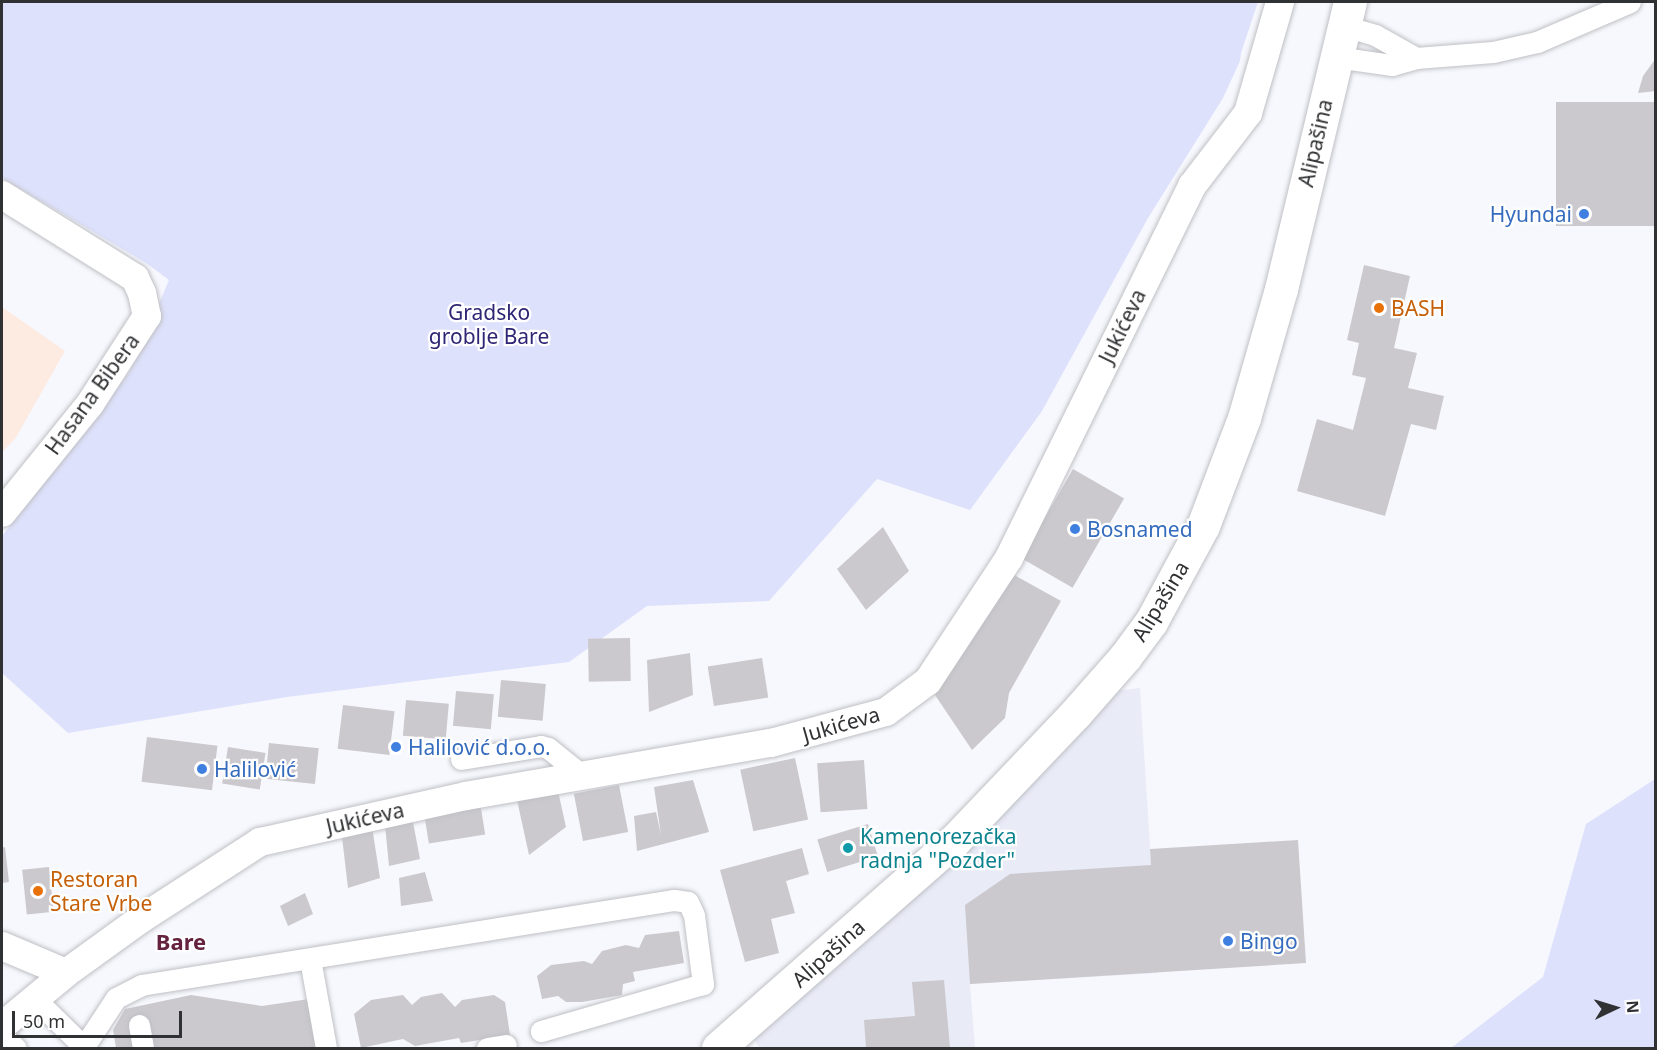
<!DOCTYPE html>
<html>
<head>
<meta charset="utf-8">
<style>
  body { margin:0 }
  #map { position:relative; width:1657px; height:1050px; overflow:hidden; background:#f7f8fd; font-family:"Noto Sans",sans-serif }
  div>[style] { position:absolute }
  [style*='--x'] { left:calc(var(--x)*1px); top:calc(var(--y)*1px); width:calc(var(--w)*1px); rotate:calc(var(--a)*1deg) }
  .built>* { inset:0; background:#e9ebf7 }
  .industrial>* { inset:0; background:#fdeae1 }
  .green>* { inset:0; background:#dee1fb }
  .building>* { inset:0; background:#cbc9ce; transform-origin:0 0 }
  .roads { filter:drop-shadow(0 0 2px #bfc0c5) drop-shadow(0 0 2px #bfc0c5) }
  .street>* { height:21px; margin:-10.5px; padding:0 10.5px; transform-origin:10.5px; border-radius:10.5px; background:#fff }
  .secondary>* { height:28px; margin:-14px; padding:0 14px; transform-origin:14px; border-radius:14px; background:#fff }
  .primary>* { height:33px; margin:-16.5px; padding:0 16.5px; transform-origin:16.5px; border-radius:16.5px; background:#fff }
  .dots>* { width:16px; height:16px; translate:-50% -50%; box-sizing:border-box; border:3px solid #fff; border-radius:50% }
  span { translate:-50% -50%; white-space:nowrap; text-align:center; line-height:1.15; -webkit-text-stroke:4.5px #fff; paint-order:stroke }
  .street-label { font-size:21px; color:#303133 }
  .shop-label { font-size:21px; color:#366cbe }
  .right { translate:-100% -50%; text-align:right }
  .left { translate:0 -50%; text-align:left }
  .food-label { font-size:21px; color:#c56008 }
  .park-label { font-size:21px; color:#2c2674 }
  .culture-label { font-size:21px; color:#0d838f }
  .neighbourhood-label { font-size:22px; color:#64223e; font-weight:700 }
  .frame { position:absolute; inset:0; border:3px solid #303133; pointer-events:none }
  .north { position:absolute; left:1585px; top:978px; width:60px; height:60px; -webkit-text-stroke:4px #fff; paint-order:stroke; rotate:86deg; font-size:16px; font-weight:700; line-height:24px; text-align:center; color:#303133 }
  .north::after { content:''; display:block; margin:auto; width:21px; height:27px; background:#303133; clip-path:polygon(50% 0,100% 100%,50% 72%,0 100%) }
  .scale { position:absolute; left:12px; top:1011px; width:170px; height:27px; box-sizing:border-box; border:3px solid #303133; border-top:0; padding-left:8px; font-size:18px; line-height:21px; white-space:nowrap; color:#303133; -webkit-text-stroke:4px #fff; paint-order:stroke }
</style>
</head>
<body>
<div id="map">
  <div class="built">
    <i style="clip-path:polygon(1140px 688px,1158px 973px,970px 984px,975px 1048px,759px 1048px,752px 1033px,1106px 692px)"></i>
  </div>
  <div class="industrial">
    <i style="clip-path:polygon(2px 307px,65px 351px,15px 439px,2px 452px)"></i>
  </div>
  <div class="green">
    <i style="clip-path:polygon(2px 2px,1258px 2px,1241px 53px,1240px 61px,1223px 98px,1148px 218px,1042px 411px,970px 510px,877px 479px,769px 601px,647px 606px,569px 662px,287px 697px,68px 733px,2px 673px,2px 536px,129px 373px,169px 280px,146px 263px,2px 178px)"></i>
    <i style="clip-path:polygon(1655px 779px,1655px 1048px,1451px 1048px,1543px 977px,1586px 824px)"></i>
  </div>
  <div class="building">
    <i style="clip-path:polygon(1656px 58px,1656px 91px,1638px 93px,1643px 76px)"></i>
    <i style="left:1656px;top:102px;width:124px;height:100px;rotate:90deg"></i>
    <i style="clip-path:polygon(1364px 265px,1410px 276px,1394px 348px,1417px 353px,1408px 388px,1444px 396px,1436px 430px,1411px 424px,1385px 516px,1297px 491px,1317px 419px,1353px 430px,1366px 378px,1352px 375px,1359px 343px,1347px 340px)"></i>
    <i style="left:1073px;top:469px;width:59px;height:103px;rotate:30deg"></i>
    <i style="clip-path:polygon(883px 527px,909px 571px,866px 610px,837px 569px)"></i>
    <i style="clip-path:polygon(1007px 571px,1061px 601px,1009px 693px,1005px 718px,972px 750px,935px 695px)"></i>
    <i style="left:630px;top:638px;width:43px;height:42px;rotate:89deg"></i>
    <i style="clip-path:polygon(690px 653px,693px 695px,649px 712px,647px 660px)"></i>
    <i style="left:762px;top:658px;width:40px;height:55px;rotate:81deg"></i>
    <i style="left:501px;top:680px;width:45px;height:37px;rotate:5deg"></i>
    <i style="left:456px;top:691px;width:38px;height:35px;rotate:5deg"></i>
    <i style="left:406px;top:700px;width:43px;height:36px;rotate:5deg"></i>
    <i style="left:343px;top:705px;width:52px;height:44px;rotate:7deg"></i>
    <i style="left:147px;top:737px;width:71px;height:45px;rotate:7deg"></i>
    <i style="left:269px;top:743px;width:50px;height:36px;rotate:6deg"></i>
    <i style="left:228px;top:747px;width:38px;height:37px;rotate:9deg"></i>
    <i style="left:795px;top:758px;width:63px;height:56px;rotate:78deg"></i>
    <i style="left:864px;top:760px;width:49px;height:47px;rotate:86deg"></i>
    <i style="clip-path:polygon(693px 780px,709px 832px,637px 851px,634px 816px,656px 812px,661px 835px,654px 787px)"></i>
    <i style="left:619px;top:785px;width:48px;height:46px;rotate:79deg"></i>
    <i style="clip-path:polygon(558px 791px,566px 827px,529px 855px,517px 800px)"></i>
    <i style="left:480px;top:802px;width:33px;height:57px;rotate:81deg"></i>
    <i style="clip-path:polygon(412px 817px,420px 859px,389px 866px,385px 825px)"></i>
    <i style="left:868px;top:824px;width:34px;height:53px;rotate:73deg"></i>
    <i style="clip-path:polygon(372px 827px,380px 878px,348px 888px,342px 837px)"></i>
    <i style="clip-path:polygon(1298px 840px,1306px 963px,970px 984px,965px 905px,1010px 874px,1151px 865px,1150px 849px)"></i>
    <i style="clip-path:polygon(5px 847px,9px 882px,2px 883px,2px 848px)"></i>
    <i style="clip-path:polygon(802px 848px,809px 874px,786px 881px,795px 913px,771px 919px,779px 953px,745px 962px,720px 870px)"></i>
    <i style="left:49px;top:867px;width:45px;height:27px;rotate:84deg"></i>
    <i style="clip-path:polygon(425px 872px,433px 901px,401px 906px,399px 878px)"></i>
    <i style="clip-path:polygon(305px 893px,313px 914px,288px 926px,280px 906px)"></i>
    <i style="clip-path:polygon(679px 931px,684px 963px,633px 972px,635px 981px,623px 984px,622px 995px,582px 1002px,566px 1002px,558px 996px,542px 999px,537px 976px,551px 965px,584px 961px,592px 964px,602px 951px,626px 945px,639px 948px,645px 935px)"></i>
    <i style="clip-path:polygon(944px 980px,950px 1048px,866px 1048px,864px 1020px,915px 1016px,912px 982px)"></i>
    <i style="clip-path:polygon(442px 993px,455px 1007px,462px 1000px,494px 995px,505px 1002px,510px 1035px,461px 1043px,459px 1038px,415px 1046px,403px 1039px,361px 1048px,354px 1014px,371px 1000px,403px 995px,412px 1005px,421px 997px)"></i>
    <i style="clip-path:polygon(191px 995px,262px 1006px,309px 999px,316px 1048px,116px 1048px,113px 1030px,125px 1009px)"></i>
  </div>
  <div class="roads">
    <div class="street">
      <i style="--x:1344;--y:26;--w:32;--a:16"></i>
      <i style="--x:1375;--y:35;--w:47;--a:29.3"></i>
      <i style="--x:1336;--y:57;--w:57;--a:8.1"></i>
      <i style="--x:1392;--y:65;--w:25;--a:-16"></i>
      <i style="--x:1416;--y:58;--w:77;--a:-4.5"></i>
      <i style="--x:1493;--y:52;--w:45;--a:-12.8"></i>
      <i style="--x:1537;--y:42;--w:101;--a:-23.3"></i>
      <i style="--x:461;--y:759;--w:81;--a:-9.2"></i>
      <i style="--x:541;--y:746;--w:7;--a:16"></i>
      <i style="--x:548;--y:748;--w:45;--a:38.7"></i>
      <i style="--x:310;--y:959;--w:90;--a:79.8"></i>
      <i style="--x:35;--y:999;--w:70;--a:44.4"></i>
      <i style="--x:139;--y:1025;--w:23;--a:80"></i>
      <i style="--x:2;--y:1036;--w:18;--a:41"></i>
      <i style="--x:85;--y:1045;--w:56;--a:-56.6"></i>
      <i style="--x:116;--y:998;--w:28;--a:-27"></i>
      <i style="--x:141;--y:985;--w:540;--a:-9.06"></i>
      <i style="--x:674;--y:900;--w:14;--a:8"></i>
      <i style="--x:688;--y:902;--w:14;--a:65"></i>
      <i style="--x:694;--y:915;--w:70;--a:82.6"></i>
      <i style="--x:703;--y:984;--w:169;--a:163.8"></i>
      <i style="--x:487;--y:1048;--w:19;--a:-9"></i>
    </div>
    <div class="secondary">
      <i style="--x:2;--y:195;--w:157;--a:32"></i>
      <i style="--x:135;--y:278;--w:17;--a:65"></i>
      <i style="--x:142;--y:293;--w:24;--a:78"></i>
      <i style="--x:147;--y:316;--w:105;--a:122.9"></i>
      <i style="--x:90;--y:404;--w:140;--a:128.9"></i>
      <i style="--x:2;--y:946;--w:69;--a:22.9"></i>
      <i style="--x:2;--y:1026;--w:83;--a:-39.6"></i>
      <i style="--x:66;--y:973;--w:92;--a:-35.8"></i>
      <i style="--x:141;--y:919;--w:142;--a:-32.9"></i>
      <i style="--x:260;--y:842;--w:211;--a:-12.6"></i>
      <i style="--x:466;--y:796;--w:310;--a:-9.9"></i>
      <i style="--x:771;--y:743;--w:119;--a:-15.1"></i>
      <i style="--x:886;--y:712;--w:52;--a:-36.4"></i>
      <i style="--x:928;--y:681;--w:147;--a:-56.6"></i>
      <i style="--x:1009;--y:558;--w:415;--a:-63.8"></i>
      <i style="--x:1192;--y:186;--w:92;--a:-52.5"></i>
      <i style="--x:1248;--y:113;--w:116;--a:-73.9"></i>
    </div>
    <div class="primary">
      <i style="--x:718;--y:1048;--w:314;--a:-41.3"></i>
      <i style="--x:954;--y:841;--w:175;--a:-46.4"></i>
      <i style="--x:1075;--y:714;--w:76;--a:-48.7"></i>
      <i style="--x:1125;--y:657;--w:44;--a:-53.4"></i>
      <i style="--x:1151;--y:622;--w:109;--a:-61.6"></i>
      <i style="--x:1203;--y:526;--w:116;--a:-69.2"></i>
      <i style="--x:1244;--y:418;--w:134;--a:-74"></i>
      <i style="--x:1281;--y:289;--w:295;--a:-76.5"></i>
    </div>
  </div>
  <div class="dots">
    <i style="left:1584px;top:214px;background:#3f7fe0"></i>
    <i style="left:1379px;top:308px;background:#e8710a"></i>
    <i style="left:1075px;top:529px;background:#3f7fe0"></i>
    <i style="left:396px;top:747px;background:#3f7fe0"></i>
    <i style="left:202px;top:769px;background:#3f7fe0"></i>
    <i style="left:848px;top:848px;background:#0f9aa8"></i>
    <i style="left:38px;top:891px;background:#e8710a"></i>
    <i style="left:1228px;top:941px;background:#3f7fe0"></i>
  </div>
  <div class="street-label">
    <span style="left:1315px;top:143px;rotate:-77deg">Alipašina</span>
    <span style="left:1122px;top:326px;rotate:-64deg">Jukićeva</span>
    <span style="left:92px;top:394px;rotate:-54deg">Hasana Bibera</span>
    <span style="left:1160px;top:601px;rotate:-59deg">Alipašina</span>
    <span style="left:841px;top:724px;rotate:-16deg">Jukićeva</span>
    <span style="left:365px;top:818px;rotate:-13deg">Jukićeva</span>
    <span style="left:828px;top:953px;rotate:-42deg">Alipašina</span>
  </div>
  <div class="shop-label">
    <span class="right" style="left:1572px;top:214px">Hyundai</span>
    <span class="left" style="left:1087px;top:529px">Bosnamed</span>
    <span class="left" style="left:408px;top:747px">Halilović d.o.o.</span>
    <span class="left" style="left:214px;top:769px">Halilović</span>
    <span class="left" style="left:1240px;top:941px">Bingo</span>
  </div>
  <div class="food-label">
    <span class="left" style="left:1391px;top:308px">BASH</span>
    <span class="left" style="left:50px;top:891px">Restoran<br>Stare Vrbe</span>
  </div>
  <div class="park-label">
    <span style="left:489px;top:324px">Gradsko<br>groblje Bare</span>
  </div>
  <div class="culture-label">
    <span class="left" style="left:860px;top:848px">Kamenorezačka<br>radnja "Pozder"</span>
  </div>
  <div class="neighbourhood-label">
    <span style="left:181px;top:942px">Bare</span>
  </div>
  <div class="frame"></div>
  <div class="north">N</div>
  <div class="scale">50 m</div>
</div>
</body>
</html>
